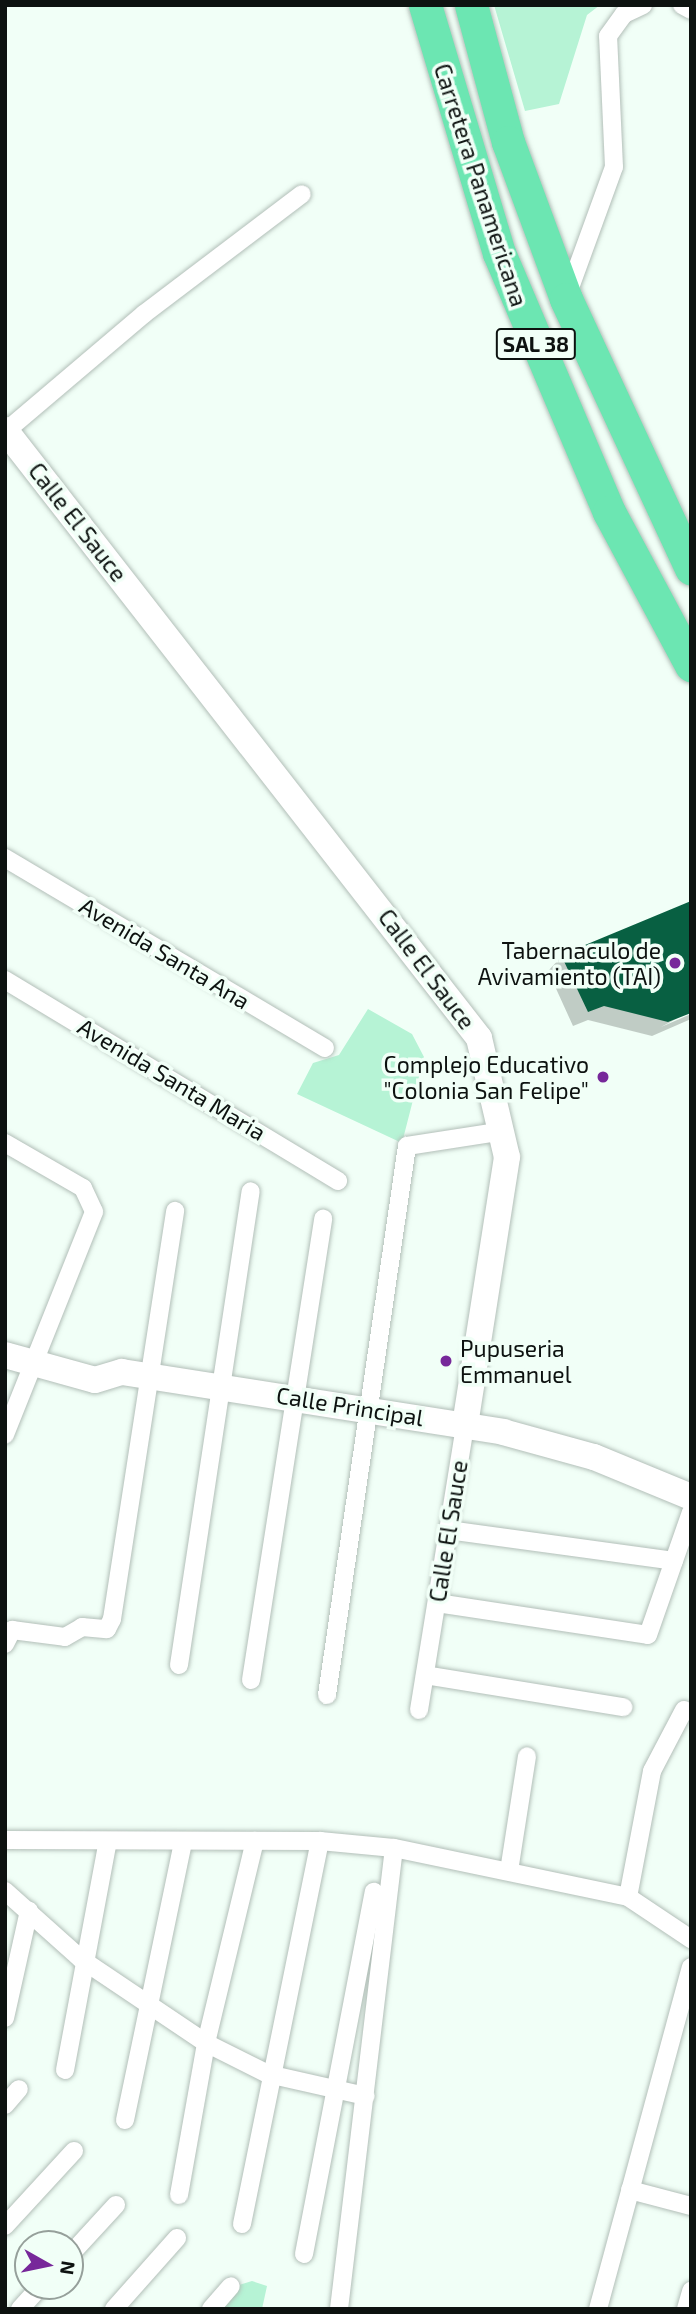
<!DOCTYPE html>
<html>
<head>
<meta charset="utf-8">
<style>
  body { margin:0 }
  #map { position:relative; width:696px; height:2314px; overflow:hidden; background:#f1fff7; font-family:"Exo 2",sans-serif }
  div>[style] { position:absolute }
  [style*='--x'] { left:calc(var(--x)*1px); top:calc(var(--y)*1px); width:calc(var(--w)*1px); rotate:calc(var(--a)*1deg) }
  .green>* { inset:0; background:#b6f3d5 }
  .shadow>* { inset:0; background:#0003 }
  .building>* { inset:0; background:#086042 }
  .roads { filter:drop-shadow(0 0 2px #b2bfb8) drop-shadow(0 0 2px #b2bfb8) }
  .street>* { height:18px; margin:-9px; padding:0 9px; transform-origin:9px; border-radius:9px; background:#fff }
  .secondary>* { height:26px; margin:-13px; padding:0 13px; transform-origin:13px; border-radius:13px; background:#fff }
  .highway>* { height:33px; margin:-16.5px; padding:0 16.5px; transform-origin:16.5px; border-radius:16.5px; background:#6ce6b2 }
  .dots>* { width:19px; height:19px; translate:-50% -50%; box-sizing:border-box; border:4px solid #f1fff7; border-radius:50% }
  span { translate:-50% -50%; white-space:nowrap; text-align:center; line-height:1.15; -webkit-text-stroke:7px #f1fff7; paint-order:stroke }
  .shield-label span { padding:2px 5px; background:#f1fff7; border:2px solid; border-radius:5px; -webkit-text-stroke-width:0 }
  .shield-label { font-size:21px; color:#0d1210; font-weight:700 }
  .street-label { font-size:23px; color:#0d1210 }
  .poi-label { font-size:23px; color:#0d1210 }
  .right { translate:-100% -50%; text-align:right }
  .left { translate:0 -50%; text-align:left }
  .frame { position:absolute; inset:0; border:7px solid #0d1210; pointer-events:none }
  .north { position:absolute; left:14px; top:2230px; width:70px; height:70px; box-sizing:border-box; background:#f1fff7; border:2px solid #96a09b; border-radius:50%; rotate:99deg; font-size:19px; font-weight:700; line-height:28px; text-align:center; color:#0d1210 }
  .north::after { content:''; display:block; margin:auto; width:24px; height:32px; background:#77289a; clip-path:polygon(50% 0,100% 100%,50% 72%,0 100%) }
</style>
</head>
<body>
<div id="map">
  <div class="green">
    <i style="clip-path:polygon(494px 5px,600px 5px,587px 15px,559px 104px,525px 111px)"></i>
    <i style="clip-path:polygon(368px 1009px,412px 1034px,424px 1057px,402px 1143px,297px 1094px,313px 1063px,339px 1055px)"></i>
    <i style="clip-path:polygon(252px 2281px,267px 2286px,262px 2309px,219px 2309px,239px 2285px)"></i>
  </div>
  <div class="shadow">
    <i style="clip-path:polygon(562px 956px,691px 1011px,661px 1027px,691px 1014px,691px 1019px,652px 1036px,588px 1020px,573px 1026px,548px 971px)"></i>
  </div>
  <div class="building">
    <i style="clip-path:polygon(691px 901px,691px 1013px,668px 1022px,604px 1006px,588px 1012px,561px 955px)"></i>
  </div>
  <div class="roads">
    <div class="street">
      <i style="--x:682;--y:5;--w:10;--a:29"></i>
      <i style="--x:567;--y:296;--w:137;--a:-70"></i>
      <i style="--x:614;--y:167;--w:131;--a:-92.6"></i>
      <i style="--x:608;--y:36;--w:27;--a:-54"></i>
      <i style="--x:624;--y:14;--w:21;--a:-25"></i>
      <i style="--x:6;--y:431;--w:181;--a:-40.3"></i>
      <i style="--x:144;--y:314;--w:198;--a:-37.2"></i>
      <i style="--x:5;--y:858;--w:372;--a:30.7"></i>
      <i style="--x:5;--y:980;--w:389;--a:31.1"></i>
      <i style="--x:5;--y:1143;--w:90;--a:30"></i>
      <i style="--x:83;--y:1188;--w:26;--a:65"></i>
      <i style="--x:94;--y:1212;--w:240;--a:111.8"></i>
      <i style="--x:448;--y:1530;--w:228;--a:7.8"></i>
      <i style="--x:437;--y:1603;--w:213;--a:8.6"></i>
      <i style="--x:648;--y:1635;--w:130;--a:-70.7"></i>
      <i style="--x:5;--y:1644;--w:16;--a:-63"></i>
      <i style="--x:12;--y:1630;--w:53;--a:7.5"></i>
      <i style="--x:65;--y:1637;--w:20;--a:-30"></i>
      <i style="--x:82;--y:1627;--w:25;--a:5"></i>
      <i style="--x:107;--y:1629;--w:11;--a:-63"></i>
      <i style="--x:112;--y:1619;--w:413;--a:-81.2"></i>
      <i style="--x:179;--y:1665;--w:479;--a:-81.4"></i>
      <i style="--x:425;--y:1675;--w:201;--a:9.2"></i>
      <i style="--x:251;--y:1680;--w:467;--a:-81.1"></i>
      <i style="--x:327;--y:1695;--w:555;--a:-81.71"></i>
      <i style="--x:407;--y:1146;--w:98;--a:-8.8"></i>
      <i style="--x:419;--y:1710;--w:289;--a:-80.8"></i>
      <i style="--x:5;--y:1840;--w:315;--a:0.2"></i>
      <i style="--x:320;--y:1841;--w:74;--a:5.4"></i>
      <i style="--x:394;--y:1848;--w:239;--a:11.8"></i>
      <i style="--x:628;--y:1897;--w:76;--a:33.7"></i>
      <i style="--x:509;--y:1871;--w:116;--a:-81.1"></i>
      <i style="--x:5;--y:1891;--w:102;--a:41.8"></i>
      <i style="--x:81;--y:1959;--w:151;--a:33.9"></i>
      <i style="--x:206;--y:2043;--w:69;--a:26.6"></i>
      <i style="--x:268;--y:2074;--w:100;--a:12.7"></i>
      <i style="--x:628;--y:1897;--w:128;--a:-79.2"></i>
      <i style="--x:652;--y:1771;--w:69;--a:-62.3"></i>
      <i style="--x:5;--y:2018;--w:110;--a:-77.4"></i>
      <i style="--x:65;--y:2070;--w:233;--a:-79.4"></i>
      <i style="--x:5;--y:2105;--w:21;--a:-49"></i>
      <i style="--x:125;--y:2120;--w:284;--a:-78.2"></i>
      <i style="--x:630;--y:2190;--w:63;--a:14.7"></i>
      <i style="--x:179;--y:2195;--w:154;--a:-79.9"></i>
      <i style="--x:206;--y:2043;--w:208;--a:-76.4"></i>
      <i style="--x:242;--y:2224;--w:391;--a:-78.5"></i>
      <i style="--x:5;--y:2226;--w:102;--a:-47.4"></i>
      <i style="--x:304;--y:2254;--w:369;--a:-79.1"></i>
      <i style="--x:70;--y:2255;--w:68;--a:-47.4"></i>
      <i style="--x:20;--y:2309;--w:31;--a:-48"></i>
      <i style="--x:114;--y:2309;--w:95;--a:-48.4"></i>
      <i style="--x:211;--y:2309;--w:30;--a:-49"></i>
      <i style="--x:339;--y:2309;--w:464;--a:-83.2"></i>
      <i style="--x:598;--y:2309;--w:354;--a:-74.8"></i>
      <i style="--x:686;--y:2309;--w:19;--a:-74"></i>
    </div>
    <div class="secondary">
      <i style="--x:5;--y:430;--w:771;--a:52.06"></i>
      <i style="--x:479;--y:1038;--w:122;--a:76.8"></i>
      <i style="--x:507;--y:1157;--w:271;--a:98.9"></i>
      <i style="--x:5;--y:1355;--w:93;--a:15.5"></i>
      <i style="--x:95;--y:1380;--w:28;--a:-17"></i>
      <i style="--x:122;--y:1372;--w:386;--a:8.9"></i>
      <i style="--x:503;--y:1432;--w:94;--a:15.4"></i>
      <i style="--x:594;--y:1457;--w:105;--a:22.4"></i>
    </div>
    <div class="highway">
      <i style="--x:425;--y:5;--w:259;--a:73.4"></i>
      <i style="--x:499;--y:253;--w:281;--a:67"></i>
      <i style="--x:609;--y:512;--w:174;--a:61.8"></i>
      <i style="--x:471;--y:5;--w:142;--a:74.9"></i>
      <i style="--x:508;--y:142;--w:167;--a:69.7"></i>
      <i style="--x:566;--y:299;--w:297;--a:65.1"></i>
    </div>
  </div>
  <div class="dots">
    <i style="left:675px;top:963px;background:#77289a"></i>
    <i style="left:603px;top:1077px;background:#77289a"></i>
    <i style="left:446px;top:1361px;background:#77289a"></i>
  </div>
  <div class="shield-label">
    <span style="left:536px;top:344px">SAL 38</span>
  </div>
  <div class="street-label">
    <span style="left:481px;top:185px;rotate:72deg">Carretera Panamericana</span>
    <span style="left:78px;top:522px;rotate:52deg">Calle El Sauce</span>
    <span style="left:165px;top:953px;rotate:31deg">Avenida Santa Ana</span>
    <span style="left:427px;top:969px;rotate:53deg">Calle El Sauce</span>
    <span style="left:172px;top:1079px;rotate:31deg">Avenida Santa Maria</span>
    <span style="left:350px;top:1406px;rotate:9deg">Calle Principal</span>
    <span style="left:448px;top:1531px;rotate:-81deg">Calle El Sauce</span>
  </div>
  <div class="poi-label">
    <span class="right" style="left:661px;top:963px">Tabernaculo de<br>Avivamiento (TAI)</span>
    <span class="right" style="left:589px;top:1077px">Complejo Educativo<br>"Colonia San Felipe"</span>
    <span class="left" style="left:460px;top:1361px">Pupuseria<br>Emmanuel</span>
  </div>
  <div class="frame"></div>
  <div class="north">N</div>
</div>
</body>
</html>
